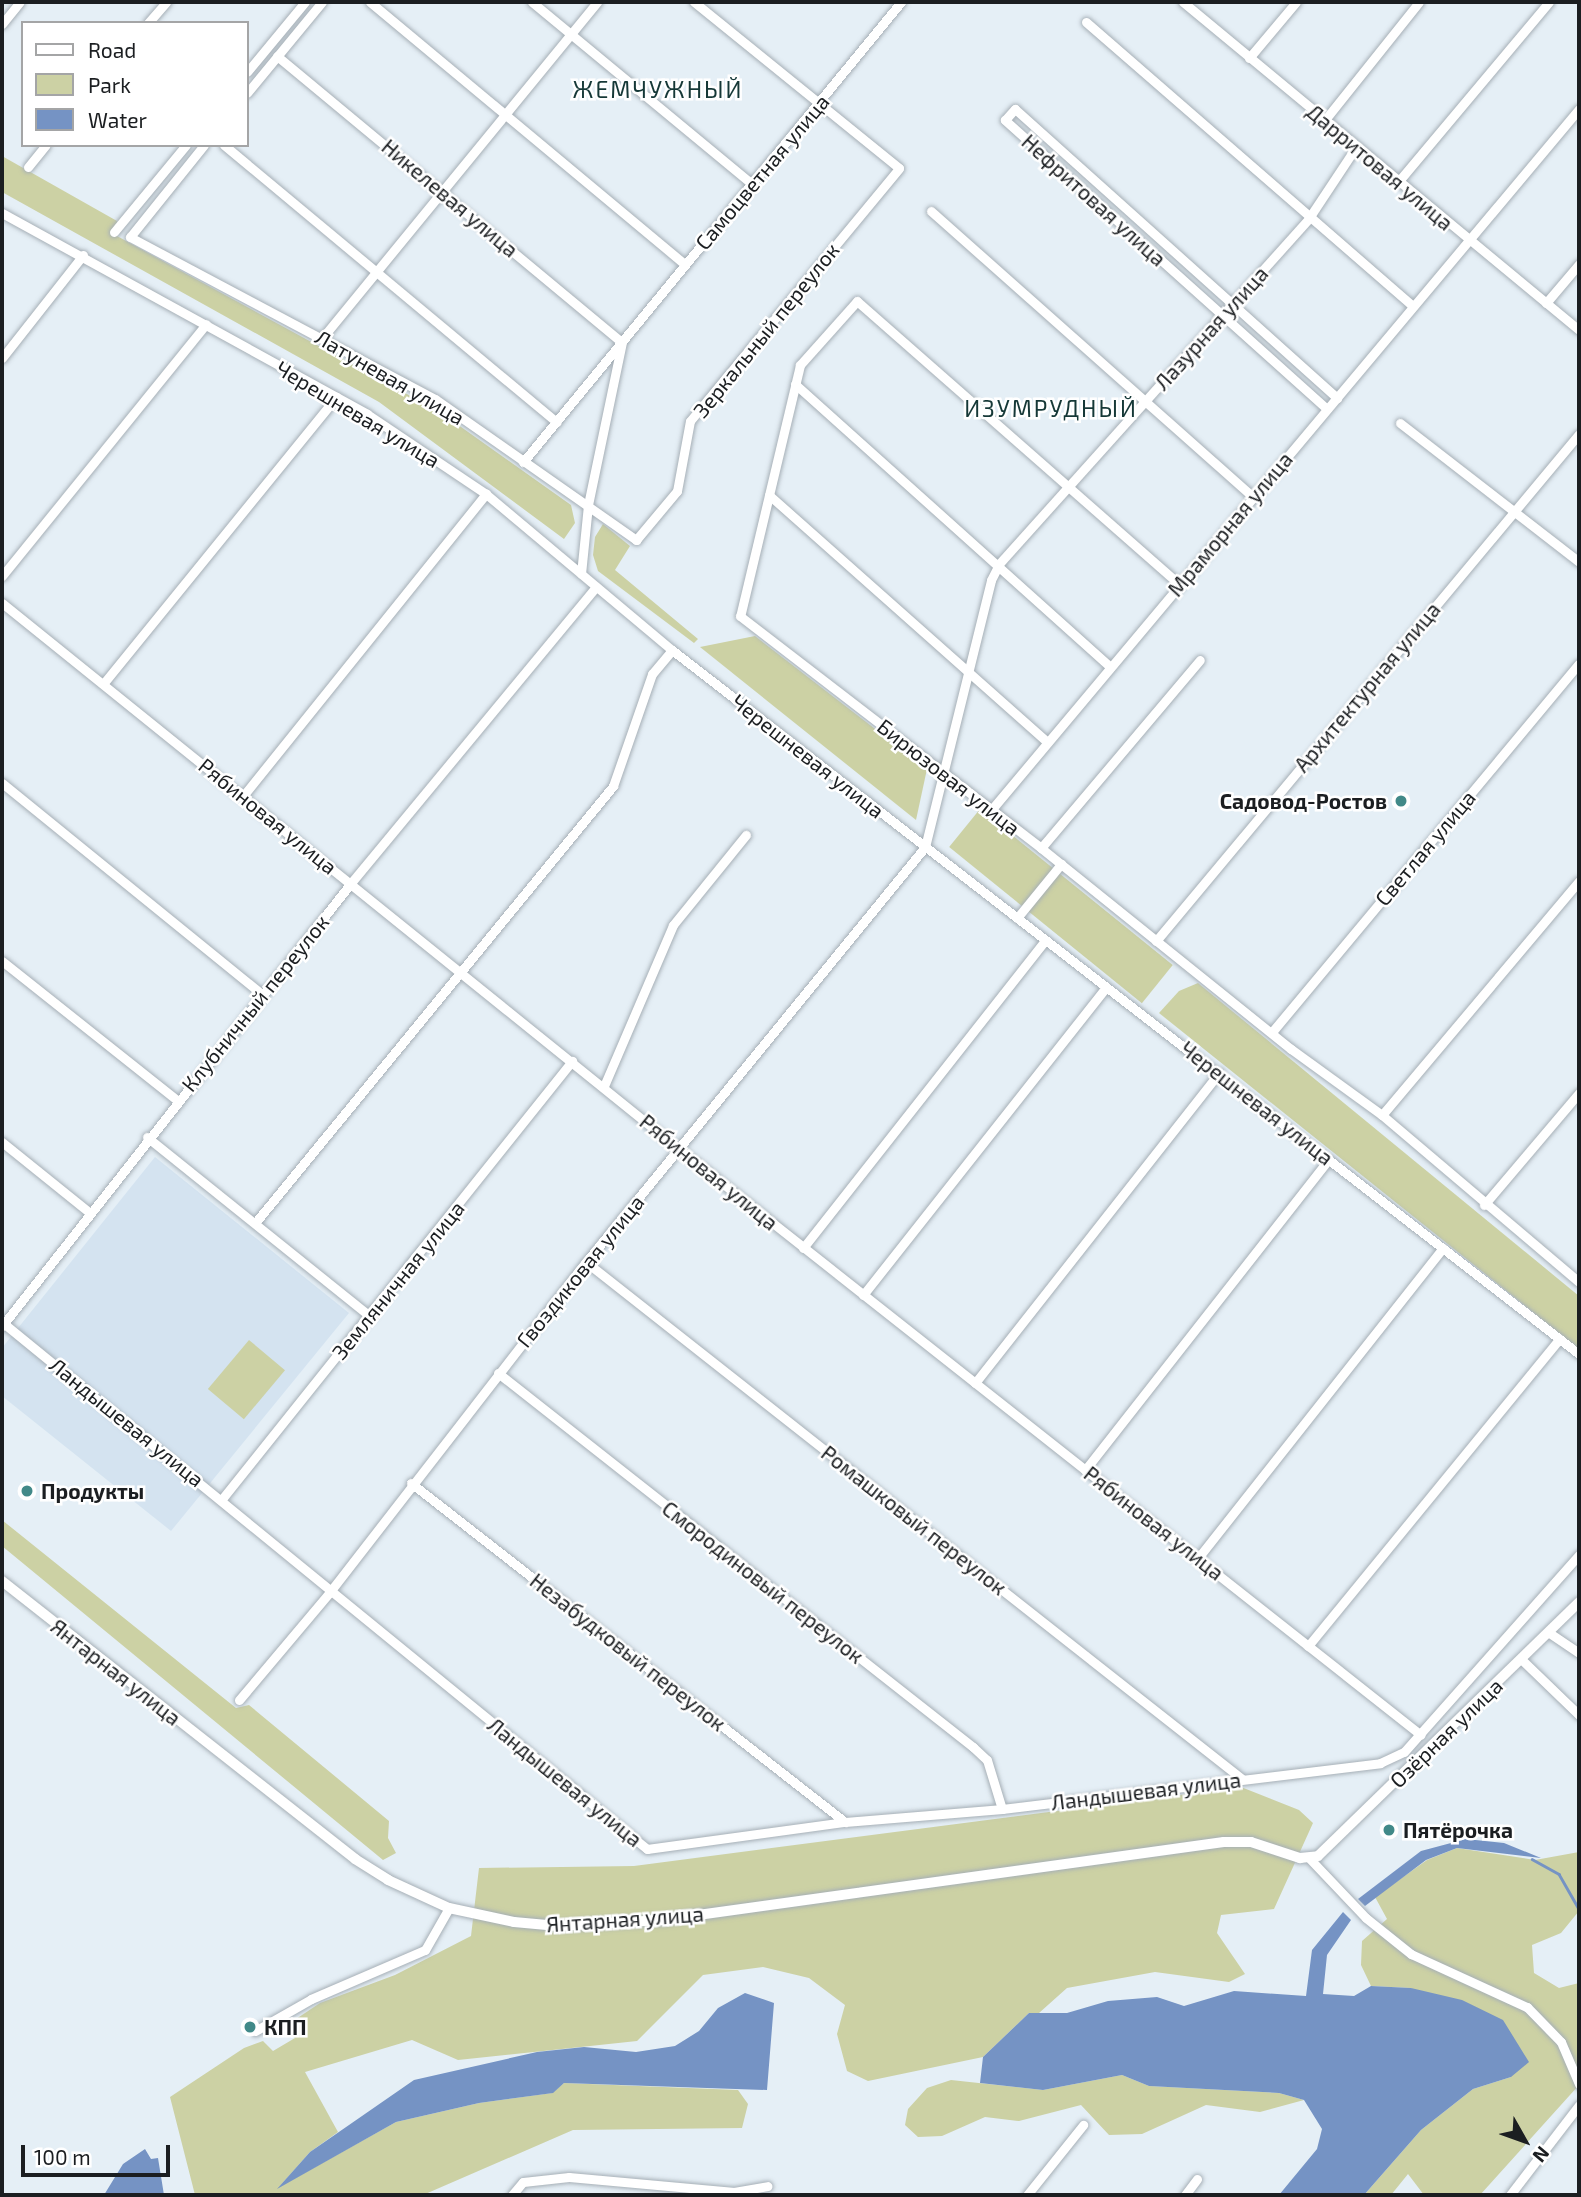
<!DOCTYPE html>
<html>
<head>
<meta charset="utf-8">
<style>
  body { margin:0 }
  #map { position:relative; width:1581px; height:2197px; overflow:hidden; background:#e5eff6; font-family:"Exo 2",sans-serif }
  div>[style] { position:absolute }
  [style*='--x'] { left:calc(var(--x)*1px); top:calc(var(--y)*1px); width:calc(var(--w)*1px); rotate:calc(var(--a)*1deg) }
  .built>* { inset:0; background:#d4e3f0 }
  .green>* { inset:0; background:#ccd1a4; transform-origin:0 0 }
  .water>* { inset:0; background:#7593c4 }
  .stream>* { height:2.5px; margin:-1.25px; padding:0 1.25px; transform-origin:1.25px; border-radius:1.25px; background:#7593c4 }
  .roads { filter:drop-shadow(0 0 2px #a6afb6) drop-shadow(0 0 2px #a6afb6) }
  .minor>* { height:9px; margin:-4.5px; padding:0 4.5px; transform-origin:4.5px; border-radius:4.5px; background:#fff }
  .tertiary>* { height:10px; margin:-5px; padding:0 5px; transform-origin:5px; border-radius:5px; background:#fff }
  .dots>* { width:19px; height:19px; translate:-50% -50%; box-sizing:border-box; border:4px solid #fff; border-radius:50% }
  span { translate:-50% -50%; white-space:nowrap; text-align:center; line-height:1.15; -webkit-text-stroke:5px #fff; paint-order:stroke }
  .street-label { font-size:21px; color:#1b1e21 }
  .poi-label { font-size:21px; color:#1b1e21; font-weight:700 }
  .right { translate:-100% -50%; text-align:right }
  .left { translate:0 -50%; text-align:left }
  .neighbourhood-label { font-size:23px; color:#153837; letter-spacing:2px }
  .frame { position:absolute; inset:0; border:4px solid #1b1e21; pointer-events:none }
  .legend { position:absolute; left:21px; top:21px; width:228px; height:126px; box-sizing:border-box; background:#fff; border:2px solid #a4a5a6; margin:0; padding:9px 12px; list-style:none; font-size:21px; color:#1b1e21 }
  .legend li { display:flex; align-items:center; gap:14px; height:35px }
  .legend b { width:35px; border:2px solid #a4a5a6 }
  .north { position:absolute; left:1490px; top:2106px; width:70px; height:70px; -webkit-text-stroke:5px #fff; paint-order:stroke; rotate:130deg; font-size:19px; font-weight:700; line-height:28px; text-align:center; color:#1b1e21 }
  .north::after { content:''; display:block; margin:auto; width:24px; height:32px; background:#1b1e21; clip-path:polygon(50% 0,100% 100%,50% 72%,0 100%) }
  .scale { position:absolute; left:21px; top:2145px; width:149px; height:32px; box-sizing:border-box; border:4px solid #1b1e21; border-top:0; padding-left:9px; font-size:21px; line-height:24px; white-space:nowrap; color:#1b1e21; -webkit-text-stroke:5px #fff; paint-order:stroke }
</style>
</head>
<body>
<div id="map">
  <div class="built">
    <i style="clip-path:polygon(155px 1157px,349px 1313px,171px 1531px,2px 1396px,2px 1348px)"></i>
  </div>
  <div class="green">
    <i style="clip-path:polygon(2px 156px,117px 221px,117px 236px,440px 412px,571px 505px,575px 523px,564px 539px,379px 402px,2px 192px)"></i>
    <i style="clip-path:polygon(603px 524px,630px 546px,615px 570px,698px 639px,694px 643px,598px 571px,593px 555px,595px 537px)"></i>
    <i style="clip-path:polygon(755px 636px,927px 769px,916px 820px,700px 647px)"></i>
    <i style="left:980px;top:809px;width:248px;height:49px;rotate:39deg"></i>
    <i style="clip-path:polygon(1198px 983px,1579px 1296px,1579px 1349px,1159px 1013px,1179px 991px)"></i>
    <i style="left:249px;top:1340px;width:47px;height:64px;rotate:40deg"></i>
    <i style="clip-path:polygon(2px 1520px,236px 1708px,249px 1705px,389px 1821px,388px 1838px,396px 1853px,383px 1860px,2px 1546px)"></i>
    <i style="clip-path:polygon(1241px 1787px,1299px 1810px,1313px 1823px,1274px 1909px,1221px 1915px,1217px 1933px,1245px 1974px,1229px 1982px,1155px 1972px,1067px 1988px,1039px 2013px,1029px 2013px,983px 2057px,868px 2081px,847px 2071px,837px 2034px,845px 2005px,809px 1978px,763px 1967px,703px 1975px,637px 2041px,458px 2060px,412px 2040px,305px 2072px,338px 2132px,310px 2152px,279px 2187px,396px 2122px,479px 2103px,552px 2093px,564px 2083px,738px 2090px,748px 2104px,742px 2128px,573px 2130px,423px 2195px,195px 2195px,170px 2097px,244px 2048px,263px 2041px,273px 2051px,295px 2038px,284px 2027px,320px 2003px,395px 1975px,471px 1936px,479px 1868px,634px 1866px)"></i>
    <i style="clip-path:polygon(1457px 1848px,1535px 1860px,1579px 1852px,1579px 1911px,1561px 1933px,1532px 1945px,1534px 1973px,1559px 1988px,1579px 1983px,1579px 2085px,1480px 2195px,1424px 2195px,1408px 2174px,1391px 2195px,1364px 2195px,1421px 2130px,1473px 2089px,1511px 2077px,1411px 1988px,1371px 1986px,1361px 1965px,1362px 1941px,1387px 1919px,1375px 1897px,1427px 1860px)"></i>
    <i style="clip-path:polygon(1122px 2075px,1149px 2086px,1279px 2093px,1304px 2100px,1260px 2112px,1206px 2105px,1142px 2134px,1109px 2135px,1081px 2105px,1019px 2121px,985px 2117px,942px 2136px,918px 2137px,905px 2125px,908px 2109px,927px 2088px,951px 2080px,1043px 2090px)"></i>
  </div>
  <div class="water">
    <i style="clip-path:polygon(1466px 1839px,1504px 1843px,1541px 1858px,1457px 1848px,1426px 1860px,1365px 1906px,1358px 1899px,1421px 1851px)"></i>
    <i style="clip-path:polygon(1343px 1912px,1351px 1920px,1327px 1955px,1323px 1994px,1354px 1996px,1371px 1986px,1411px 1988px,1462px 2000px,1503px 2020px,1529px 2062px,1511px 2077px,1473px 2089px,1421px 2130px,1364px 2195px,1279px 2195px,1317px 2149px,1322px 2129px,1304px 2100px,1279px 2093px,1149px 2086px,1122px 2075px,1043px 2090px,980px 2083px,983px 2057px,1029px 2013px,1067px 2013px,1108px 2001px,1157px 1997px,1184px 2006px,1234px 1991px,1306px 1996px,1312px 1950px)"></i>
    <i style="clip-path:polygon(745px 1993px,774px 2003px,767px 2090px,564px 2083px,553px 2093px,479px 2103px,396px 2122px,277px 2189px,310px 2152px,414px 2080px,537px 2052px,584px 2047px,636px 2052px,675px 2046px,699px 2031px,718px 2008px)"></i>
    <i style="clip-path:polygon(145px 2149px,151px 2159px,158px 2158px,164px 2195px,104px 2195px,123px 2164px)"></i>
  </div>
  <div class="stream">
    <i style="--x:1532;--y:1859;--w:31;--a:29"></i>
    <i style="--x:1559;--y:1874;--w:40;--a:60.3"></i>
  </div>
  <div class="roads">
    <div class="minor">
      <i style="--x:370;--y:2;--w:410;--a:39.8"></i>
      <i style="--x:532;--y:2;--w:284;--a:39.6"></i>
      <i style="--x:1183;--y:2;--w:514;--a:39.63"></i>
      <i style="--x:1086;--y:22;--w:432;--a:41"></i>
      <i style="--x:148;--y:23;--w:28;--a:-49"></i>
      <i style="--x:2;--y:24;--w:28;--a:-51"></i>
      <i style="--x:277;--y:56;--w:448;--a:39.7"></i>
      <i style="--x:622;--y:342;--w:167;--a:101.8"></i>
      <i style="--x:588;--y:505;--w:69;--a:95.8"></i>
      <i style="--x:1249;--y:58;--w:73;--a:-50"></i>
      <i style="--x:247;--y:72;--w:91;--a:-50.4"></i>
      <i style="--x:247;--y:93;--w:118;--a:-50.5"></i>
      <i style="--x:1324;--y:121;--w:152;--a:-51.4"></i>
      <i style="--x:204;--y:145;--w:118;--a:128.8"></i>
      <i style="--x:130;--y:237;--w:345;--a:28"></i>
      <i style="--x:435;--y:399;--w:246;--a:35"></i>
      <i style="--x:636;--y:540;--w:64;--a:-50.1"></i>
      <i style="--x:677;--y:491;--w:71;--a:-79.5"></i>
      <i style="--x:690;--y:421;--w:328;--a:-50.4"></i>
      <i style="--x:899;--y:168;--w:264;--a:-141"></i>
      <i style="--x:224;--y:145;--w:433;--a:39.8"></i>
      <i style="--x:28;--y:167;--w:28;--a:-51"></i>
      <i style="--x:1398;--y:182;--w:235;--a:-50"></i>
      <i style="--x:931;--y:211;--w:429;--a:41.6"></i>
      <i style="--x:2;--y:213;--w:417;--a:28.8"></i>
      <i style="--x:367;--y:414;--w:143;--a:33.9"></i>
      <i style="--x:486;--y:494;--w:243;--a:40"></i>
      <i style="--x:672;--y:650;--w:1148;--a:37.82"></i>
      <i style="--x:114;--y:232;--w:113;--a:-50.4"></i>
      <i style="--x:1546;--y:303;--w:51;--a:-49.8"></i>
      <i style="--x:323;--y:337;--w:433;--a:-50.7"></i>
      <i style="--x:2;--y:358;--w:131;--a:-51.8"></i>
      <i style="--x:795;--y:384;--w:422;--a:41.9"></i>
      <i style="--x:1327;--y:409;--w:433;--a:-138.1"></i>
      <i style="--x:1005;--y:120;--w:15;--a:-48"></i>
      <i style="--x:1015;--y:109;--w:433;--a:41.9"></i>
      <i style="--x:1400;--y:423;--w:227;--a:37.8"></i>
      <i style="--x:523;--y:462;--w:595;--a:-50.59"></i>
      <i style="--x:769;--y:495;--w:370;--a:41.6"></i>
      <i style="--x:2;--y:576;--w:324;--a:-51"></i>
      <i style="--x:1180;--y:585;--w:430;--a:-138.7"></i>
      <i style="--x:857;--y:301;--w:86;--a:131.7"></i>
      <i style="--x:800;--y:365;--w:258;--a:103.4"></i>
      <i style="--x:740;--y:616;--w:380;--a:37.6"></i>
      <i style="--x:1041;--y:848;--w:321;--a:38.8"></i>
      <i style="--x:1291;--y:1049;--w:112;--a:36"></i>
      <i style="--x:1382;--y:1115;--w:258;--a:40.3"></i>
      <i style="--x:2;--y:603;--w:870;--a:38.89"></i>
      <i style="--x:679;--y:1149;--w:945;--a:38.3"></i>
      <i style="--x:103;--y:684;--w:370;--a:-50.9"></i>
      <i style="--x:2;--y:783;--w:335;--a:39.1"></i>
      <i style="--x:243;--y:796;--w:388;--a:-51.2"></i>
      <i style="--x:992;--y:809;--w:914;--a:-50.02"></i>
      <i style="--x:1041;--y:848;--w:246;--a:-49.8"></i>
      <i style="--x:1017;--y:918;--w:70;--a:-50.8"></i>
      <i style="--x:1156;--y:941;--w:660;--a:-50.16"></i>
      <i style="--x:2;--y:961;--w:223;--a:38.5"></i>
      <i style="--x:1272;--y:1032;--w:479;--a:-50.2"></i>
      <i style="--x:604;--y:1086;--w:175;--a:-66.8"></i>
      <i style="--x:673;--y:925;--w:116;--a:-51"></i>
      <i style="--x:1382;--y:1115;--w:306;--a:-49.9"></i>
      <i style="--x:147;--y:1137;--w:286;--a:38.8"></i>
      <i style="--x:2;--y:1142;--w:113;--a:38.9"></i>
      <i style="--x:1484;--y:1205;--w:147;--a:-49.7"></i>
      <i style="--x:255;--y:1223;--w:565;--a:-50.67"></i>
      <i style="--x:613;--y:786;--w:119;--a:-70.8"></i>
      <i style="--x:652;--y:674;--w:31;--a:-50"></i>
      <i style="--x:803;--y:1248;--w:392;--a:-51.8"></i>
      <i style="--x:586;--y:1262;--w:835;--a:38.24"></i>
      <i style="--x:863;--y:1295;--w:392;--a:-51.7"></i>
      <i style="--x:2;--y:1322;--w:833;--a:39.25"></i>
      <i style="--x:647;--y:1849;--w:200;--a:-7.8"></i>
      <i style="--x:845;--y:1822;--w:158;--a:-4.7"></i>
      <i style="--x:1002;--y:1809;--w:381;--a:-6.9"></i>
      <i style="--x:1380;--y:1763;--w:26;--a:-25"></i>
      <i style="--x:1404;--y:1752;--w:264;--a:-48.4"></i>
      <i style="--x:2;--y:1326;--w:564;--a:-51.77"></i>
      <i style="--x:351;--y:883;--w:384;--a:-50.4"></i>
      <i style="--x:498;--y:1373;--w:605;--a:38.22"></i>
      <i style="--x:973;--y:1747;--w:19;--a:43"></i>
      <i style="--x:987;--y:1760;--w:51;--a:73"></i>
      <i style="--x:975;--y:1383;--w:395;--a:-51.8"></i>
      <i style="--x:1085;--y:1470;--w:395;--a:-51.9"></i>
      <i style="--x:411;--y:1483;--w:551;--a:37.99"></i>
      <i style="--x:222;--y:1499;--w:561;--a:-51.37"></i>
      <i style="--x:1198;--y:1558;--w:395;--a:-51.7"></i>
      <i style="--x:1548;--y:1632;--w:37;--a:34"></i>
      <i style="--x:1308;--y:1646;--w:397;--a:-50.7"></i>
      <i style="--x:1521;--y:1659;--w:81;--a:44"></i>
      <i style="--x:239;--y:1700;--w:140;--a:-49.9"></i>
      <i style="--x:329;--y:1593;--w:419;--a:-52.2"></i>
      <i style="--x:586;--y:1262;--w:536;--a:-50.76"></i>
      <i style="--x:925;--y:847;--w:275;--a:-76.1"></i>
      <i style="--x:991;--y:580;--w:18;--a:-63"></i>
      <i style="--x:999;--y:564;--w:465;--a:-48.1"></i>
      <i style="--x:1309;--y:218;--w:85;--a:-56.5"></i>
      <i style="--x:1310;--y:1859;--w:81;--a:46.5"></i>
      <i style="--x:1366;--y:1918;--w:58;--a:38.7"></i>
      <i style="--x:1411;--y:1954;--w:128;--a:24.6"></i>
      <i style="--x:1527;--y:2007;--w:49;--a:45.8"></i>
      <i style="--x:1561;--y:2042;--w:46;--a:66.8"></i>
      <i style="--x:255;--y:2031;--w:64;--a:-29.7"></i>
      <i style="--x:311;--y:1999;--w:124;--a:-23.3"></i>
      <i style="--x:425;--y:1950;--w:48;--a:-60.3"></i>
      <i style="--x:512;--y:2195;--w:17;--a:-50"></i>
      <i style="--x:523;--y:2182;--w:46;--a:-6.2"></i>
      <i style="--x:569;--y:2177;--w:166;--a:5.2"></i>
      <i style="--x:734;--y:2192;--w:34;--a:-10"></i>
      <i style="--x:1027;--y:2195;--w:90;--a:-51.3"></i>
      <i style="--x:1185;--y:2195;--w:20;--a:-53"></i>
      <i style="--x:1510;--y:2195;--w:113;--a:-52.5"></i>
    </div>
    <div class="tertiary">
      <i style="--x:2;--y:1581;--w:449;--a:38.2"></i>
      <i style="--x:355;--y:1859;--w:39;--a:32"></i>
      <i style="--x:388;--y:1880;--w:67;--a:24.7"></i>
      <i style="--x:449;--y:1908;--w:66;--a:12.2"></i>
      <i style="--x:514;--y:1922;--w:44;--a:5.2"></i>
      <i style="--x:558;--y:1926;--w:104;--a:-3.3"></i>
      <i style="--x:662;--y:1920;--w:567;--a:-7.9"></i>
      <i style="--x:1224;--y:1842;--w:27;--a:0"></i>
      <i style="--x:1251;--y:1842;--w:52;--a:18.1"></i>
      <i style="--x:1300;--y:1858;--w:18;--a:-6"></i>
      <i style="--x:1318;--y:1856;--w:364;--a:-44.2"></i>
    </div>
  </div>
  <div class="dots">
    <i style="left:1401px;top:801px;background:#418988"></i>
    <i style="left:27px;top:1491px;background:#418988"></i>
    <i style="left:1389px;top:1830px;background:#418988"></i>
    <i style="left:250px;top:2027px;background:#418988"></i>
  </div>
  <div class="street-label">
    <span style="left:1380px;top:167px;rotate:40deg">Дарритовая улица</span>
    <span style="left:762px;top:172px;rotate:-50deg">Самоцветная улица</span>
    <span style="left:450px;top:198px;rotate:40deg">Никелевая улица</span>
    <span style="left:1094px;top:200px;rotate:42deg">Нефритовая улица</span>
    <span style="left:1211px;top:328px;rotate:-48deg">Лазурная улица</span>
    <span style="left:766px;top:330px;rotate:-51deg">Зеркальный переулок</span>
    <span style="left:390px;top:377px;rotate:30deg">Латуневая улица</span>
    <span style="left:358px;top:414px;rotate:31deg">Черешневая улица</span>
    <span style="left:1230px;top:524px;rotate:-50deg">Мраморная улица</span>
    <span style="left:1367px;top:687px;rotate:-50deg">Архитектурная улица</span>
    <span style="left:808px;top:756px;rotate:38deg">Черешневая улица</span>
    <span style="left:949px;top:777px;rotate:38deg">Бирюзовая улица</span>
    <span style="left:268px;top:816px;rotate:39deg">Рябиновая улица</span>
    <span style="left:1425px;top:848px;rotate:-50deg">Светлая улица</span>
    <span style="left:255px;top:1003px;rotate:-51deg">Клубничный переулок</span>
    <span style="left:1257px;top:1103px;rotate:38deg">Черешневая улица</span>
    <span style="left:709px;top:1172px;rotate:39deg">Рябиновая улица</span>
    <span style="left:580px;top:1271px;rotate:-51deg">Гвоздиковая улица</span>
    <span style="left:398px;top:1280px;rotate:-51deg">Земляничная улица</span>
    <span style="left:127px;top:1422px;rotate:39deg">Ландышевая улица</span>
    <span style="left:914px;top:1520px;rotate:38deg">Ромашковый переулок</span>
    <span style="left:1154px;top:1523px;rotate:38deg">Рябиновая улица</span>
    <span style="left:763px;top:1582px;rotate:38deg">Смородиновый переулок</span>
    <span style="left:628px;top:1652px;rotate:38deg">Незабудковый переулок</span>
    <span style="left:116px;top:1672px;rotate:38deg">Янтарная улица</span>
    <span style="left:1446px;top:1733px;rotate:-44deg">Озёрная улица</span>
    <span style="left:565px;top:1782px;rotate:39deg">Ландышевая улица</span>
    <span style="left:1146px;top:1791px;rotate:-7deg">Ландышевая улица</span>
    <span style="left:625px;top:1919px;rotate:-4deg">Янтарная улица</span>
  </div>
  <div class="poi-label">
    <span class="right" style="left:1387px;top:801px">Садовод-Ростов</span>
    <span class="left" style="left:41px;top:1491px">Продукты</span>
    <span class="left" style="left:1403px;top:1830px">Пятёрочка</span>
    <span class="left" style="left:264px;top:2027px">КПП</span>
  </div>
  <div class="neighbourhood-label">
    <span style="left:658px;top:89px">ЖЕМЧУЖНЫЙ</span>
    <span style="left:1051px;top:408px">ИЗУМРУДНЫЙ</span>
  </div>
  <div class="frame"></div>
  <ul class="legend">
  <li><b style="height:9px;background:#fff"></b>Road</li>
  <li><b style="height:19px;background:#ccd1a4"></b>Park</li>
  <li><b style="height:19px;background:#7593c4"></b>Water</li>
  </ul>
  <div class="north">N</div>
  <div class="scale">100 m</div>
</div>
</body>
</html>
